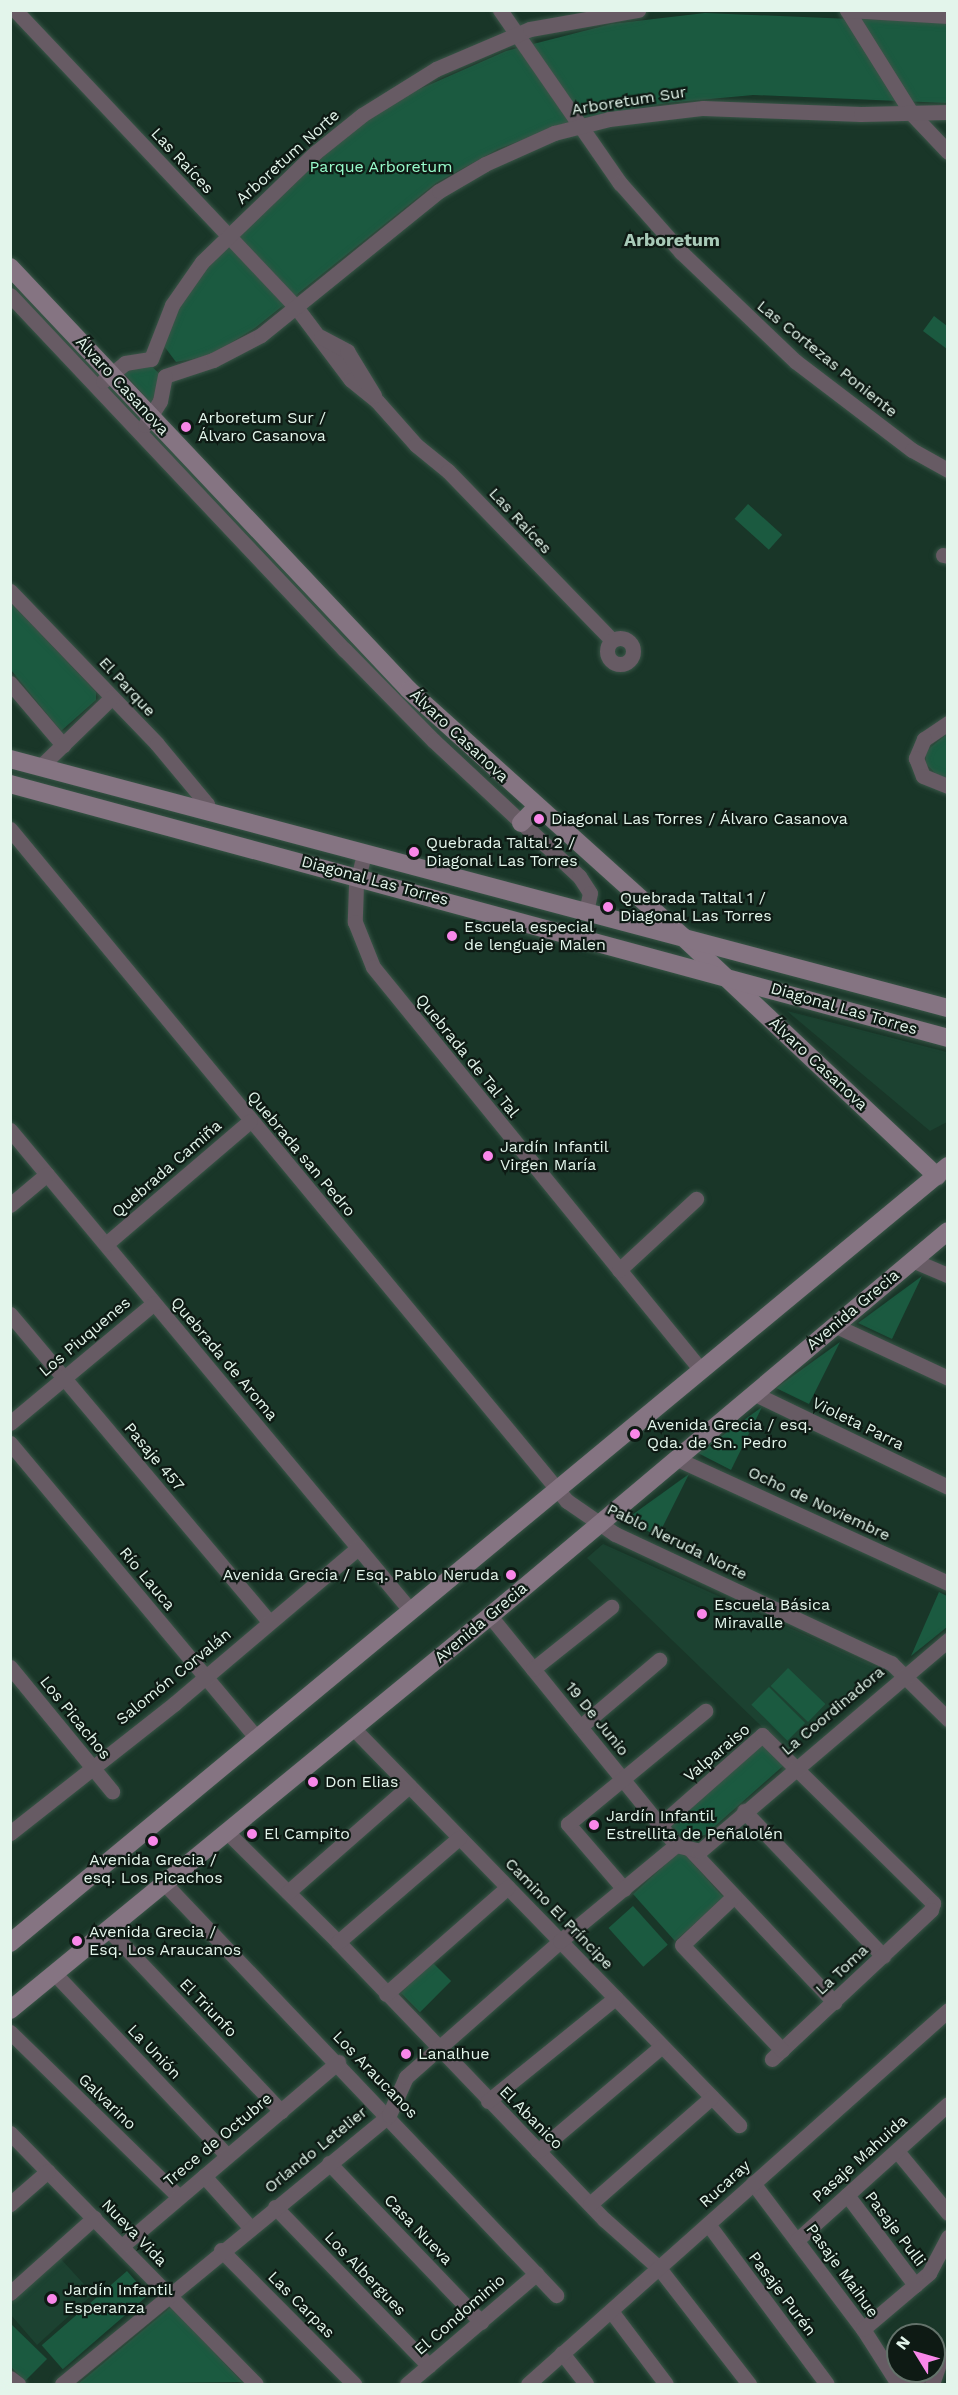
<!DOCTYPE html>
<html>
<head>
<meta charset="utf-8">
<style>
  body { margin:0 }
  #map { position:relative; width:958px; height:2395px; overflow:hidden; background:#193628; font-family:"Work Sans",sans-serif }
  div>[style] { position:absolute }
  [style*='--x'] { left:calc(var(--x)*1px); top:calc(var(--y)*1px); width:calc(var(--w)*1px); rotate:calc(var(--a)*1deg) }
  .built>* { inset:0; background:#1c4231 }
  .green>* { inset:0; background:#1b5a40; transform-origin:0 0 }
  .roads { filter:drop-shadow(0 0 2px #395547) drop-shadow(0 0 2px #395547) }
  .street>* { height:15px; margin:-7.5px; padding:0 7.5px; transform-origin:7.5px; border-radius:7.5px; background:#675b64 }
  .street>.ring { margin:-7.5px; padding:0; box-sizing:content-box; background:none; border:15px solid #675b64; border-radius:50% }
  .secondary>* { height:18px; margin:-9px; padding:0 9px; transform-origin:9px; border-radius:9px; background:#857482 }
  .dots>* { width:16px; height:16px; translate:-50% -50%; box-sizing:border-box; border:3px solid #0e1a14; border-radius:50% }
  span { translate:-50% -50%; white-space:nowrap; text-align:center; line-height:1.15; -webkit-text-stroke:4.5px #0e1a14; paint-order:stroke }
  .street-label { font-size:16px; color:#e3f5eb }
  .park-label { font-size:16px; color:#98fccb }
  .poi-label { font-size:16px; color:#e3f5eb }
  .left { translate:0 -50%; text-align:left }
  .right { translate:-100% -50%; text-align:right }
  .neighbourhood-label { font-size:18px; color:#a8cab8; font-weight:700 }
  .frame { position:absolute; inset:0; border:12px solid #e3f5eb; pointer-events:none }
  .north { position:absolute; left:886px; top:2323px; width:60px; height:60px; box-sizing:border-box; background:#0e1a14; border:2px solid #63726a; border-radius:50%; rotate:307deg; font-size:16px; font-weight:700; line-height:24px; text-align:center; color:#e3f5eb }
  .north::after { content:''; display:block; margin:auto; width:21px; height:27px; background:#f987e9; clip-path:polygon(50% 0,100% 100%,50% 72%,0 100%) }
</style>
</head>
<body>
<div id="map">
  <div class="built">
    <i style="clip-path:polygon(787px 1011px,947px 1052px,947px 1122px,930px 1131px)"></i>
    <i style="clip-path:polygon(603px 1544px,883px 1670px,788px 1752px,587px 1558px)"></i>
    <i style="clip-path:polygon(60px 2258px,93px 2294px,37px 2345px,11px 2315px,11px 2303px)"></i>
  </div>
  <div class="green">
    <i style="clip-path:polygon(705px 13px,947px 23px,947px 103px,753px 95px,667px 103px,582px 118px,498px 149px,436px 183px,255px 328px,209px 356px,176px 362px,161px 342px,186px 293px,218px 257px,348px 133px,404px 96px,506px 51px,611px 24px)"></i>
    <i style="clip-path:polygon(934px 316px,947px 326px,947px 349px,923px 331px)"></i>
    <i style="clip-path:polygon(148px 363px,162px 376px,151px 403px,123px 372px)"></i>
    <i style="left:748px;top:504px;width:46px;height:20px;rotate:42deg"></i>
    <i style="clip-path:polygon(10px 602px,96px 692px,96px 700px,61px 731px,11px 670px)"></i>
    <i style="clip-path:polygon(947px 734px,947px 778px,940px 778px,926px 764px,926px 751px)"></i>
    <i style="clip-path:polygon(922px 1276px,892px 1339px,858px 1323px)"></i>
    <i style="clip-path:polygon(840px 1342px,809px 1404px,776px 1388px)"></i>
    <i style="clip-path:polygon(762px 1407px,731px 1470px,698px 1453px)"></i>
    <i style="clip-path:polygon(689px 1474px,658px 1536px,625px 1520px)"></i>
    <i style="clip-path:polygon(939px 1592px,947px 1596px,947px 1627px,911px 1656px)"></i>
    <i style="left:788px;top:1668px;width:52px;height:25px;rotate:44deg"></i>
    <i style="left:769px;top:1687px;width:51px;height:25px;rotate:45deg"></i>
    <i style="clip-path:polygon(761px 1740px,783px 1766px,705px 1835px,683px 1838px,669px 1822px)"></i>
    <i style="clip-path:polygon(678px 1853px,686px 1856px,724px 1898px,675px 1941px,633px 1894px)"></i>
    <i style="left:633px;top:1906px;width:52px;height:33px;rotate:48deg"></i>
    <i style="left:432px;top:1962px;width:27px;height:44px;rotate:45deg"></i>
    <i style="left:127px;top:2271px;width:32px;height:113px;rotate:49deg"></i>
    <i style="clip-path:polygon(171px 2307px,242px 2382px,78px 2384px)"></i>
    <i style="clip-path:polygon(10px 2323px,47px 2359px,25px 2381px,11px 2367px)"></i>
  </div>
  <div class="roads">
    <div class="street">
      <i style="--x:15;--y:10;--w:409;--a:46.6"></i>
      <i style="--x:296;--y:307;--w:91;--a:53"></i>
      <i style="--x:351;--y:380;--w:33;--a:39"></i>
      <i style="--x:377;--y:401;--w:59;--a:48.4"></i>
      <i style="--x:416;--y:445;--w:41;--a:39.1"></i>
      <i style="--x:448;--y:471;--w:235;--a:45.9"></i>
      <i style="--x:500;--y:10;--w:211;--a:55.3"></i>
      <i style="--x:620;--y:183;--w:92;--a:48.5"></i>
      <i style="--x:681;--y:252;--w:158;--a:43.7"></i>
      <i style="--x:795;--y:361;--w:147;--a:37.3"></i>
      <i style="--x:912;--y:450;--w:41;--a:29.1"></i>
      <i style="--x:847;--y:10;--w:123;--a:58"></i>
      <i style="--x:912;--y:114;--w:52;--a:46.5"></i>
      <i style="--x:847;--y:10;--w:101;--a:3.4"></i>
      <i style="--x:10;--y:295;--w:488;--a:46.7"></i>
      <i style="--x:345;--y:650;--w:126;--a:45.6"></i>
      <i style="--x:433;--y:740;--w:200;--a:43"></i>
      <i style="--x:579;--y:876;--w:20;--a:57"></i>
      <i style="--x:590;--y:893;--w:19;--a:102"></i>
      <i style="--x:321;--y:337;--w:30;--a:28"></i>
      <i style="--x:347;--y:351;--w:52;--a:58.5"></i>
      <i style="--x:151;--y:359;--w:58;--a:-68.7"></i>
      <i style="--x:172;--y:305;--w:52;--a:-55.1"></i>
      <i style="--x:202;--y:262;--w:158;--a:-44"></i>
      <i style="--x:316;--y:152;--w:59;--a:-38.8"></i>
      <i style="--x:362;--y:115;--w:87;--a:-31.9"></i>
      <i style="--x:436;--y:69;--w:102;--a:-23.1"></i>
      <i style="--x:530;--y:29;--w:110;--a:-10"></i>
      <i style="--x:165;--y:376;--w:51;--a:-18.4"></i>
      <i style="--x:213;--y:360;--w:54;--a:-27.5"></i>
      <i style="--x:261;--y:335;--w:229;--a:-39"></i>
      <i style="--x:439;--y:191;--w:53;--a:-30.4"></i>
      <i style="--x:485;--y:164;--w:76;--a:-24.2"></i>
      <i style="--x:554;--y:133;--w:57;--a:-14.3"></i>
      <i style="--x:609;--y:119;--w:95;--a:-6.7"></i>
      <i style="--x:703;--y:108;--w:158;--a:2.2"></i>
      <i style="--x:861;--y:114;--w:87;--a:-1.3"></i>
      <i style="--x:103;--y:381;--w:28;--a:-39"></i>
      <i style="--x:125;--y:363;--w:26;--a:-9"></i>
      <i style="--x:145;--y:425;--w:28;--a:-58"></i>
      <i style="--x:160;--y:401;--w:25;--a:-79"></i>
      <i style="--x:943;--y:555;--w:5;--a:11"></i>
      <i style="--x:10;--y:591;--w:212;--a:46.1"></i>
      <i style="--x:157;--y:744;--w:78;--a:50.2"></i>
      <i style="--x:207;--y:804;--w:9;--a:72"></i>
      <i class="ring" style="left:607px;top:638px;width:11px;height:11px"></i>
      <i style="--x:10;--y:683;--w:82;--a:49.5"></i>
      <i style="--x:948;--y:723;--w:29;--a:146"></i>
      <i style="--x:924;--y:739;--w:21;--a:113"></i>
      <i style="--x:916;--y:758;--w:19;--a:69"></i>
      <i style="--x:923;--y:776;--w:27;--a:22"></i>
      <i style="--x:40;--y:767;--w:100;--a:-44.2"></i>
      <i style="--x:10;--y:829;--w:873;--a:50.35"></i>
      <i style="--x:567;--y:1501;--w:58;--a:34.5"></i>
      <i style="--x:615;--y:1534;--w:305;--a:25.1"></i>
      <i style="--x:891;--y:1663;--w:80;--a:44.5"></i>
      <i style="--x:364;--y:854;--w:32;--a:104"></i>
      <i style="--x:356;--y:885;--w:37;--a:92"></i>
      <i style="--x:355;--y:922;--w:48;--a:68.2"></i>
      <i style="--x:373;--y:967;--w:518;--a:50.87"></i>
      <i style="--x:10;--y:1130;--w:625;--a:50.19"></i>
      <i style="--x:10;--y:1205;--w:48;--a:-40"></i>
      <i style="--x:106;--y:1244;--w:189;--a:-40.5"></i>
      <i style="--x:912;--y:1260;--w:39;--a:23"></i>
      <i style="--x:619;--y:1270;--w:105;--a:-42.7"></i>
      <i style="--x:10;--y:1314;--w:402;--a:49.9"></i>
      <i style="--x:834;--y:1325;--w:126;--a:24.9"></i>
      <i style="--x:753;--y:1393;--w:216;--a:25.7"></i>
      <i style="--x:10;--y:1423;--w:187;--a:-39.8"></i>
      <i style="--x:10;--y:1443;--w:385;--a:50.1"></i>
      <i style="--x:675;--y:1458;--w:300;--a:24.6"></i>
      <i style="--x:490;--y:1616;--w:295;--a:50.9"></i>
      <i style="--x:10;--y:1667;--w:161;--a:50.6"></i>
      <i style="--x:533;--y:1669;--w:100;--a:-38.5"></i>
      <i style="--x:580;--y:1727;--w:104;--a:-40.3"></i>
      <i style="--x:353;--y:1728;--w:554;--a:45.8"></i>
      <i style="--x:744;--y:1811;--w:201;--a:46.2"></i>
      <i style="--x:660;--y:1825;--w:136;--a:-41.4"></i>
      <i style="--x:762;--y:1735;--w:240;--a:44.5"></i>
      <i style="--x:933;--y:1903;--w:7;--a:106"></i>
      <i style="--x:931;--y:1910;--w:218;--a:136.9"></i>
      <i style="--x:227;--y:1832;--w:156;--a:44.7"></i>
      <i style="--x:338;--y:1942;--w:385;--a:46.2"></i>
      <i style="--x:605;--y:2220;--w:72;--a:41.6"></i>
      <i style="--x:659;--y:2268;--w:147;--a:52.2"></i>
      <i style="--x:10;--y:1833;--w:210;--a:-38.2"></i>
      <i style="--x:175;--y:1703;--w:240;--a:-40.3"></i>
      <i style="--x:689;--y:1848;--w:212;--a:46.7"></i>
      <i style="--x:164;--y:1883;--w:569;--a:46.42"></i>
      <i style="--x:624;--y:1889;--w:86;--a:-130.7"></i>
      <i style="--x:568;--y:1824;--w:178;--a:-39.5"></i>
      <i style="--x:288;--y:1892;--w:161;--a:-41.2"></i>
      <i style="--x:734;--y:1896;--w:71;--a:136.7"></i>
      <i style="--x:682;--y:1945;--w:145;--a:46.4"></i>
      <i style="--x:109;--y:1930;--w:250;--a:46.5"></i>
      <i style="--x:338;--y:1942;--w:160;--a:-40.7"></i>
      <i style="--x:55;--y:1974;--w:250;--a:46.5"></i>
      <i style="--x:386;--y:1994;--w:162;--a:-41.3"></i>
      <i style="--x:10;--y:2032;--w:236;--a:44.3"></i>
      <i style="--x:488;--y:2101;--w:164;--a:-39"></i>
      <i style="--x:10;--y:2133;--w:351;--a:45.6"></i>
      <i style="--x:538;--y:2151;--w:162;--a:-40.3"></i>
      <i style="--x:897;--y:2151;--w:80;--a:50.6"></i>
      <i style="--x:329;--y:2163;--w:220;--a:46.3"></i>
      <i style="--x:204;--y:2176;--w:69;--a:48"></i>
      <i style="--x:753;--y:2183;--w:183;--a:53"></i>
      <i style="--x:863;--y:2329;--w:65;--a:57.5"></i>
      <i style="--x:847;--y:2195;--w:113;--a:52.9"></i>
      <i style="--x:10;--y:2204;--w:50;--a:-41"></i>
      <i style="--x:590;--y:2204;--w:162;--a:-41.3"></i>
      <i style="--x:275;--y:2207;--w:221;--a:45.9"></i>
      <i style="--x:708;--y:2224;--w:199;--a:53.4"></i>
      <i style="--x:797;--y:2240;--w:203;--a:-42"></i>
      <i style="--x:122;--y:2246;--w:284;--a:-40.4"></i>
      <i style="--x:221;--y:2250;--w:189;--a:45.2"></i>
      <i style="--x:10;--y:2293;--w:113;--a:-41.8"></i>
      <i style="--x:611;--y:2311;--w:91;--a:53"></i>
      <i style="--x:863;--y:2329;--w:87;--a:-40.3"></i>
      <i style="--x:929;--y:2273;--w:41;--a:-62.2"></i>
      <i style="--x:562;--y:2353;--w:39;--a:52"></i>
      <i style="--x:10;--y:2378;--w:10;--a:37"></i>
      <i style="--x:62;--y:2384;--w:423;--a:-39.4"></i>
      <i style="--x:389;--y:2115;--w:42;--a:-65.9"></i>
      <i style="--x:406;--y:2077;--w:205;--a:-41.4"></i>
      <i style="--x:560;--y:1941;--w:151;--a:-39.6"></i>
      <i style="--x:676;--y:1845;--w:25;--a:14"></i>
      <i style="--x:700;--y:1851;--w:326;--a:-40.4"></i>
      <i style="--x:407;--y:2384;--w:170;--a:-40.5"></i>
      <i style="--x:528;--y:2384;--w:562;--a:-41.68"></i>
      <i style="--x:910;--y:2384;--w:21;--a:-39"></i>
      <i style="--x:932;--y:2384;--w:28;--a:-71"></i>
    </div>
    <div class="secondary">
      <i style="--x:10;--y:267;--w:581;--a:46.67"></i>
      <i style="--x:409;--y:690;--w:369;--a:42"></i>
      <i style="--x:683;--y:937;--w:349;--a:43.3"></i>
      <i style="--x:10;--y:759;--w:970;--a:14.87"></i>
      <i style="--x:10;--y:784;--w:972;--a:15.15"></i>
      <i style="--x:521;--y:823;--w:23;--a:-45"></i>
      <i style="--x:10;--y:1943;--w:1218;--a:-39.64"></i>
      <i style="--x:10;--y:2010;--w:621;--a:-39.38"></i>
      <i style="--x:490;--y:1616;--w:598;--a:-40.05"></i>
    </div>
  </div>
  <div class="dots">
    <i style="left:186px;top:427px;background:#f987e9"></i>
    <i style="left:539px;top:819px;background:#f987e9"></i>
    <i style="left:414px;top:852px;background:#f987e9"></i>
    <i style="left:608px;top:907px;background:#f987e9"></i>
    <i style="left:452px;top:936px;background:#f987e9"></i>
    <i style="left:488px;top:1156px;background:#f987e9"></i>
    <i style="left:635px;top:1434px;background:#f987e9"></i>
    <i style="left:511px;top:1575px;background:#f987e9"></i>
    <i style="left:702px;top:1614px;background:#f987e9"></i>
    <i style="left:313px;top:1782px;background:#f987e9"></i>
    <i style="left:594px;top:1825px;background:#f987e9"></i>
    <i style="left:252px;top:1834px;background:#f987e9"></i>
    <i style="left:153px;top:1841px;background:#f987e9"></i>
    <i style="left:77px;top:1941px;background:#f987e9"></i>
    <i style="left:406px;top:2054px;background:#f987e9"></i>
    <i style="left:52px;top:2299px;background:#f987e9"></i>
  </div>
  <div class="street-label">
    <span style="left:629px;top:101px;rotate:-9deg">Arboretum Sur</span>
    <span style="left:288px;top:157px;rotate:-42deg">Arboretum Norte</span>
    <span style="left:182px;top:161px;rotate:47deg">Las Raíces</span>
    <span style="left:827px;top:359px;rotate:39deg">Las Cortezas Poniente</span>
    <span style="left:122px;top:386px;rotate:47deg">Álvaro Casanova</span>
    <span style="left:520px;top:521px;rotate:47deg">Las Raíces</span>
    <span style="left:127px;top:687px;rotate:47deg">El Parque</span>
    <span style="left:459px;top:736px;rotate:43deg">Álvaro Casanova</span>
    <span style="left:375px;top:881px;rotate:15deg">Diagonal Las Torres</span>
    <span style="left:844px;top:1009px;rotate:16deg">Diagonal Las Torres</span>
    <span style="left:467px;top:1056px;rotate:51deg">Quebrada de Tal Tal</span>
    <span style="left:818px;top:1064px;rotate:43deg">Álvaro Casanova</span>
    <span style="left:301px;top:1154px;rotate:50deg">Quebrada san Pedro</span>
    <span style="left:167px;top:1169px;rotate:-41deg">Quebrada Camiña</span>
    <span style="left:853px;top:1310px;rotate:-40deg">Avenida Grecia</span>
    <span style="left:85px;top:1337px;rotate:-40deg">Los Piuquenes</span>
    <span style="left:224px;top:1359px;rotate:50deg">Quebrada de Aroma</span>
    <span style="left:858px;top:1424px;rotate:26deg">Violeta Parra</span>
    <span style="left:154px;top:1457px;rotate:50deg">Pasaje 457</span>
    <span style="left:819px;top:1504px;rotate:25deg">Ocho de Noviembre</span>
    <span style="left:677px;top:1542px;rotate:26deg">Pablo Neruda Norte</span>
    <span style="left:147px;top:1579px;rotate:50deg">Río Lauca</span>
    <span style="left:481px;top:1623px;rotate:-40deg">Avenida Grecia</span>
    <span style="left:174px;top:1677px;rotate:-39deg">Salomón Corvalán</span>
    <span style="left:833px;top:1711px;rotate:-40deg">La Coordinadora</span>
    <span style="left:75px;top:1718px;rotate:51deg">Los Picachos</span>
    <span style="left:597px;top:1719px;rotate:51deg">19 De Junio</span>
    <span style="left:717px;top:1753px;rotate:-40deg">Valparaiso</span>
    <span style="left:559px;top:1914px;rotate:46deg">Camino El Príncipe</span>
    <span style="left:842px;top:1970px;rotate:-43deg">La Toma</span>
    <span style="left:208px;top:2008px;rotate:46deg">El Triunfo</span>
    <span style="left:154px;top:2052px;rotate:46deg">La Unión</span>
    <span style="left:375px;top:2075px;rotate:46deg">Los Araucanos</span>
    <span style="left:107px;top:2102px;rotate:44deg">Galvarino</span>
    <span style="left:531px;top:2118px;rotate:45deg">El Abanico</span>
    <span style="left:218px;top:2140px;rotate:-40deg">Trece de Octubre</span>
    <span style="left:316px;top:2150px;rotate:-39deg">Orlando Letelier</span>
    <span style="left:860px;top:2159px;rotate:-42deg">Pasaje Mahuida</span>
    <span style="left:725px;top:2184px;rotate:-42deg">Rucaray</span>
    <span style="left:895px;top:2229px;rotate:53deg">Pasaje Pulli</span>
    <span style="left:418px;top:2230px;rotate:46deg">Casa Nueva</span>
    <span style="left:134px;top:2233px;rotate:46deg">Nueva Vida</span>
    <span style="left:842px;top:2271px;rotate:54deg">Pasaje Maihue</span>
    <span style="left:365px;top:2274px;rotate:46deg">Los Albergues</span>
    <span style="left:782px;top:2294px;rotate:53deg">Pasaje Purén</span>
    <span style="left:301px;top:2305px;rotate:45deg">Las Carpas</span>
    <span style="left:460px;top:2315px;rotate:-41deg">El Condominio</span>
  </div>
  <div class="park-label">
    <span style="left:381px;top:167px">Parque Arboretum</span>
  </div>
  <div class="poi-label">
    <span class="left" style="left:198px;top:427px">Arboretum Sur /<br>Álvaro Casanova</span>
    <span class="left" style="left:551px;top:819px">Diagonal Las Torres / Álvaro Casanova</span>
    <span class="left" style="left:426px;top:852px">Quebrada Taltal 2 /<br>Diagonal Las Torres</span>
    <span class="left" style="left:620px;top:907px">Quebrada Taltal 1 /<br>Diagonal Las Torres</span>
    <span class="left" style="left:464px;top:936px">Escuela especial<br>de lenguaje Malen</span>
    <span class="left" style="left:500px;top:1156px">Jardín Infantil<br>Virgen María</span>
    <span class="left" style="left:647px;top:1434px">Avenida Grecia / esq.<br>Qda. de Sn. Pedro</span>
    <span class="right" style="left:499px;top:1575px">Avenida Grecia / Esq. Pablo Neruda</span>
    <span class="left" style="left:714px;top:1614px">Escuela Básica<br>Miravalle</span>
    <span class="left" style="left:325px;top:1782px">Don Elias</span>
    <span class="left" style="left:606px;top:1825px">Jardín Infantil<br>Estrellita de Peñalolén</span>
    <span class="left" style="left:264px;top:1834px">El Campito</span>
    <span style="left:153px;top:1869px">Avenida Grecia /<br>esq. Los Picachos</span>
    <span class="left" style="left:89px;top:1941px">Avenida Grecia /<br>Esq. Los Araucanos</span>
    <span class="left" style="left:418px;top:2054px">Lanalhue</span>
    <span class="left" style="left:64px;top:2299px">Jardín Infantil<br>Esperanza</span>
  </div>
  <div class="neighbourhood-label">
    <span style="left:672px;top:240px">Arboretum</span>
  </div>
  <div class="frame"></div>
  <div class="north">N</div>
</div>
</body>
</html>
